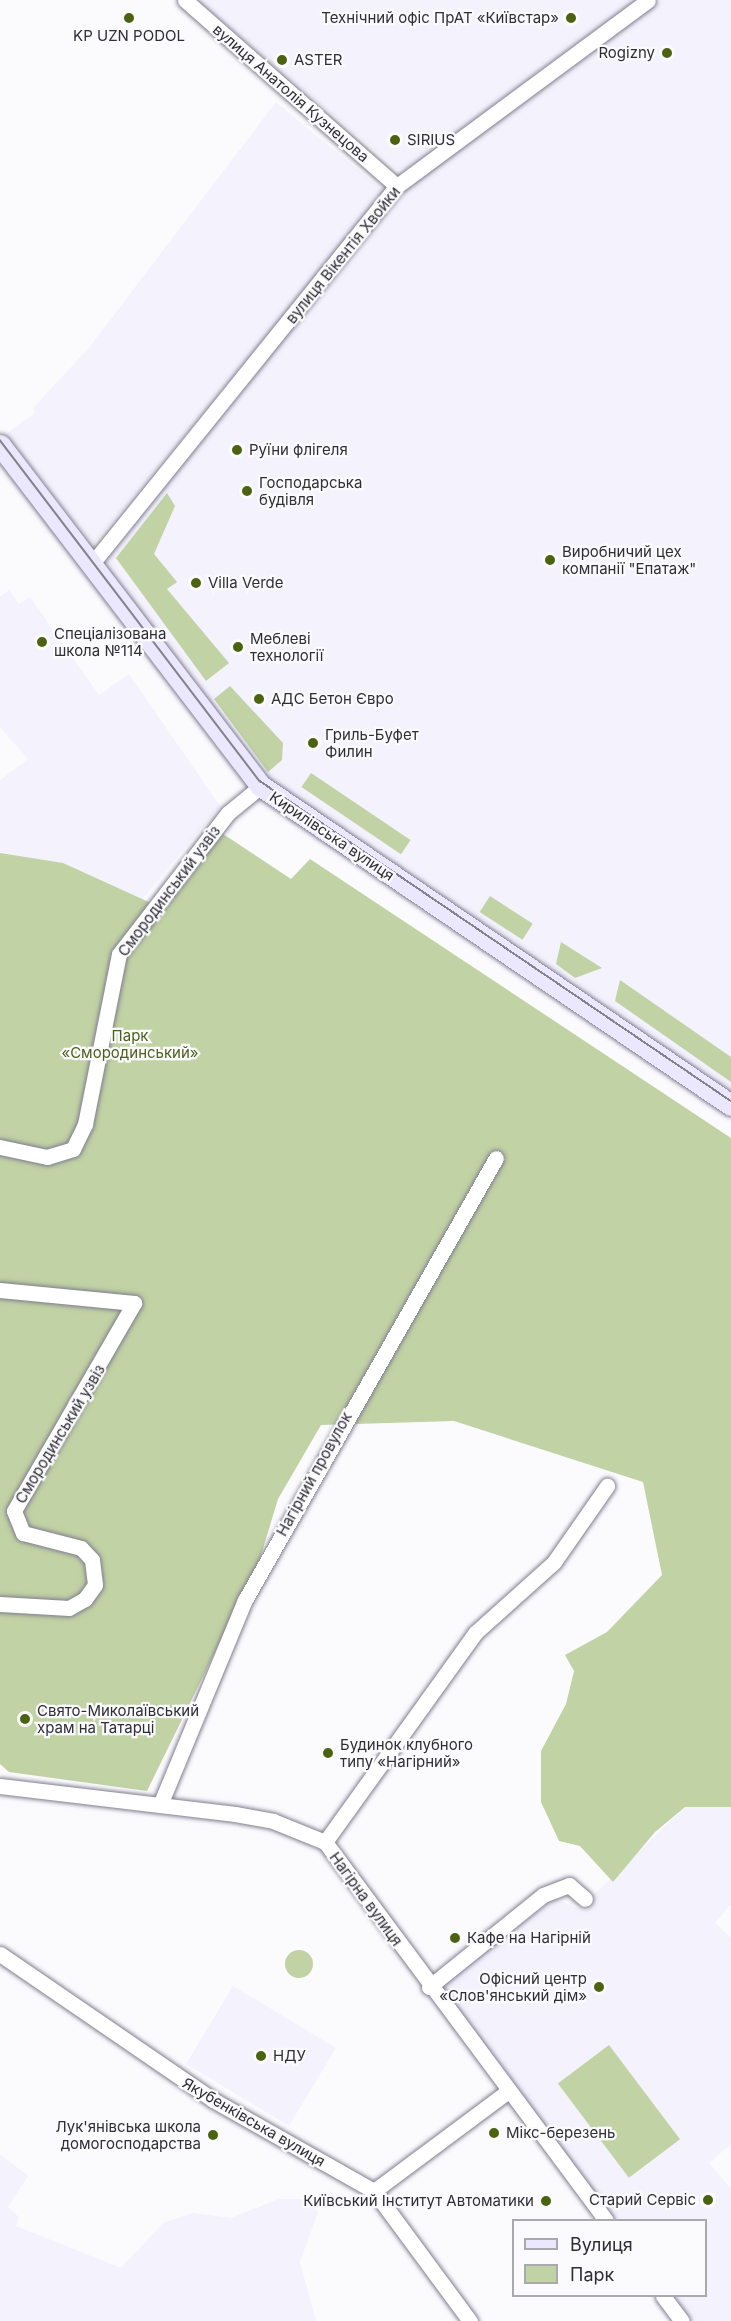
<!DOCTYPE html>
<html>
<head>
<meta charset="utf-8">
<style>
  body { margin:0 }
  #map { position:relative; width:731px; height:2321px; overflow:hidden; background:#fbfbfe; font-family:Inter,sans-serif }
  div>[style] { position:absolute }
  [style*='--x'] { left:calc(var(--x)*1px); top:calc(var(--y)*1px); width:calc(var(--w)*1px); rotate:calc(var(--a)*1deg) }
  .built>* { inset:0; background:#f3f2fd; transform-origin:0 0 }
  .green>* { inset:0; background:#c1d2a4; transform-origin:0 0 }
  .round { border-radius:50% }
  .roads { filter:drop-shadow(0 0 2px #807e8f) drop-shadow(0 0 2px #807e8f) }
  .street>* { height:15px; margin:-7.5px; padding:0 7.5px; transform-origin:7.5px; border-radius:7.5px; background:#fff }
  .secondary>* { height:21px; margin:-10.5px; padding:0 10.5px; transform-origin:10.5px; border-radius:10.5px; background:#eae7ff }
  .tram>* { height:1.5px; margin:-0.75px; padding:0 0.75px; transform-origin:0.75px; border-radius:0.75px; background:#84848a }
  .dots>* { width:16px; height:16px; translate:-50% -50%; box-sizing:border-box; border:3px solid #fbfbfe; border-radius:50% }
  span { translate:-50% -50%; white-space:nowrap; text-align:center; line-height:1.15; -webkit-text-stroke:4.5px #fbfbfe; paint-order:stroke }
  .poi-label { font-size:15px; color:#2f2e36 }
  .right { translate:-100% -50%; text-align:right }
  .left { translate:0 -50%; text-align:left }
  .street-label { font-size:15px; color:#2f2e36 }
  .park-label { font-size:15px; color:#4b611b }
  .legend { position:absolute; left:512px; top:2219px; width:195px; height:78px; box-sizing:border-box; background:#fbfbfe; border:2px solid #a9a9ae; margin:0; padding:8px 10px; list-style:none; font-size:18px; color:#2f2e36 }
  .legend li { display:flex; align-items:center; gap:12px; height:30px }
  .legend b { width:30px; border:2px solid #a9a9ae }
</style>
</head>
<body>
<div id="map">
  <div class="built">
    <i style="clip-path:polygon(197px 0,636px 0,408px 168px,397px 169px)"></i>
    <i style="clip-path:polygon(660px 0,731px 0,731px 1097px,265px 780px,106px 570px,108px 556px,404px 187px)"></i>
    <i style="clip-path:polygon(276px 102px,386px 193px,93px 545px,6px 434px,35px 413px,33px 408px,88px 349px)"></i>
    <i style="clip-path:polygon(9px 590px,19px 604px,30px 597px,99px 695px,129px 674px,220px 806px,135px 908px,0 863px,0 780px,28px 759px,0 727px,0 597px)"></i>
    <i style="clip-path:polygon(685px 1807px,731px 1807px,731px 1904px,715px 1923px,731px 1938px,731px 2144px,709px 2163px,731px 2189px,731px 2321px,690px 2321px,671px 2296px,706px 2296px,706px 2220px,615px 2220px,440px 1987px,555px 1899px,579px 1909px)"></i>
    <i style="left:233px;top:1986px;width:120px;height:91px;rotate:31deg"></i>
    <i style="clip-path:polygon(0 2154px,28px 2176px,8px 2207px,19px 2217px,16px 2226px,121px 2268px,163px 2223px,193px 2213px,231px 2218px,279px 2199px,305px 2199px,318px 2212px,300px 2262px,316px 2321px,0 2321px)"></i>
  </div>
  <div class="green">
    <i style="clip-path:polygon(167px 493px,175px 506px,154px 554px,177px 582px,167px 589px,229px 663px,206px 681px,116px 558px)"></i>
    <i style="clip-path:polygon(230px 686px,283px 743px,282px 760px,268px 772px,214px 699px)"></i>
    <i style="left:311px;top:773px;width:120px;height:17px;rotate:34deg"></i>
    <i style="clip-path:polygon(223px 834px,291px 879px,310px 859px,731px 1138px,731px 1807px,685px 1807px,655px 1832px,613px 1882px,580px 1846px,559px 1841px,541px 1802px,541px 1751px,566px 1704px,574px 1671px,565px 1655px,607px 1632px,662px 1575px,643px 1482px,454px 1421px,321px 1425px,278px 1499px,259px 1562px,147px 1791px,9px 1772px,0 1764px,0 853px,63px 863px,162px 908px)"></i>
    <i style="left:490px;top:896px;width:51px;height:19px;rotate:33deg"></i>
    <i style="clip-path:polygon(561px 942px,602px 968px,575px 978px,556px 964px)"></i>
    <i style="clip-path:polygon(620px 980px,731px 1057px,731px 1082px,615px 1001px)"></i>
    <i class="round" style="left:285px;top:1950px;width:28px;height:28px"></i>
    <i style="left:609px;top:2045px;width:118px;height:64px;rotate:53deg"></i>
  </div>
  <div class="roads">
    <div class="street">
      <i style="--x:185;--y:0;--w:282;--a:41.3"></i>
      <i style="--x:90;--y:566;--w:489;--a:-51.1"></i>
      <i style="--x:397;--y:186;--w:312;--a:-36.5"></i>
      <i style="--x:0;--y:1147;--w:48;--a:12"></i>
      <i style="--x:47;--y:1157;--w:27;--a:-17"></i>
      <i style="--x:73;--y:1149;--w:28;--a:-64"></i>
      <i style="--x:85;--y:1124;--w:173;--a:-78.7"></i>
      <i style="--x:119;--y:954;--w:178;--a:-52.3"></i>
      <i style="--x:228;--y:813;--w:43;--a:-39.3"></i>
      <i style="--x:0;--y:1290;--w:135;--a:5.5"></i>
      <i style="--x:134;--y:1303;--w:240;--a:120"></i>
      <i style="--x:14;--y:1511;--w:24;--a:68"></i>
      <i style="--x:23;--y:1533;--w:60;--a:14.5"></i>
      <i style="--x:81;--y:1548;--w:16;--a:47"></i>
      <i style="--x:92;--y:1560;--w:25;--a:83"></i>
      <i style="--x:95;--y:1585;--w:17;--a:126"></i>
      <i style="--x:85;--y:1599;--w:18;--a:151"></i>
      <i style="--x:69;--y:1608;--w:69;--a:-176.7"></i>
      <i style="--x:0;--y:1786;--w:237;--a:6.8"></i>
      <i style="--x:235;--y:1814;--w:39;--a:10"></i>
      <i style="--x:273;--y:1821;--w:56;--a:22"></i>
      <i style="--x:325;--y:1842;--w:471;--a:53.4"></i>
      <i style="--x:160;--y:1805;--w:222;--a:-67.5"></i>
      <i style="--x:245;--y:1600;--w:508;--a:-60.41"></i>
      <i style="--x:325;--y:1842;--w:257;--a:-54.3"></i>
      <i style="--x:475;--y:1633;--w:106;--a:-41.9"></i>
      <i style="--x:554;--y:1562;--w:93;--a:-55.1"></i>
      <i style="--x:0;--y:1954;--w:258;--a:34.4"></i>
      <i style="--x:213;--y:2100;--w:185;--a:29.5"></i>
      <i style="--x:374;--y:2191;--w:162;--a:53.6"></i>
      <i style="--x:429;--y:1987;--w:146;--a:-38.9"></i>
      <i style="--x:543;--y:1895;--w:28;--a:-21"></i>
      <i style="--x:569;--y:1885;--w:21;--a:41"></i>
      <i style="--x:374;--y:2191;--w:167;--a:-36.7"></i>
      <i style="--x:663;--y:2296;--w:31;--a:53"></i>
    </div>
    <div class="secondary">
      <i style="--x:0;--y:445;--w:429;--a:52.6"></i>
      <i style="--x:261;--y:786;--w:568;--a:34.17"></i>
    </div>
  </div>
  <div class="tram">
    <i style="--x:0;--y:440;--w:429;--a:52.7"></i>
    <i style="--x:260;--y:781;--w:569;--a:34.19"></i>
  </div>
  <div class="dots">
    <i style="left:129px;top:18px;background:#4b6310"></i>
    <i style="left:571px;top:18px;background:#4b6310"></i>
    <i style="left:667px;top:53px;background:#4b6310"></i>
    <i style="left:282px;top:60px;background:#4b6310"></i>
    <i style="left:395px;top:140px;background:#4b6310"></i>
    <i style="left:237px;top:450px;background:#4b6310"></i>
    <i style="left:247px;top:491px;background:#4b6310"></i>
    <i style="left:550px;top:560px;background:#4b6310"></i>
    <i style="left:196px;top:583px;background:#4b6310"></i>
    <i style="left:42px;top:642px;background:#4b6310"></i>
    <i style="left:238px;top:647px;background:#4b6310"></i>
    <i style="left:259px;top:699px;background:#4b6310"></i>
    <i style="left:313px;top:743px;background:#4b6310"></i>
    <i style="left:25px;top:1719px;background:#4b6310"></i>
    <i style="left:328px;top:1753px;background:#4b6310"></i>
    <i style="left:455px;top:1938px;background:#4b6310"></i>
    <i style="left:599px;top:1987px;background:#4b6310"></i>
    <i style="left:261px;top:2056px;background:#4b6310"></i>
    <i style="left:494px;top:2133px;background:#4b6310"></i>
    <i style="left:213px;top:2135px;background:#4b6310"></i>
    <i style="left:708px;top:2200px;background:#4b6310"></i>
    <i style="left:546px;top:2201px;background:#4b6310"></i>
  </div>
  <div class="poi-label">
    <span class="right" style="left:559px;top:18px">Технічний офіс ПрАТ «Київстар»</span>
    <span style="left:129px;top:36px">KP UZN PODOL</span>
    <span class="right" style="left:655px;top:53px">Rogizny</span>
    <span class="left" style="left:294px;top:60px">ASTER</span>
    <span class="left" style="left:407px;top:140px">SIRIUS</span>
    <span class="left" style="left:249px;top:450px">Руїни флігеля</span>
    <span class="left" style="left:259px;top:491px">Господарська<br>будівля</span>
    <span class="left" style="left:562px;top:560px">Виробничий цех<br>компанії "Епатаж"</span>
    <span class="left" style="left:208px;top:583px">Villa Verde</span>
    <span class="left" style="left:54px;top:642px">Спеціалізована<br>школа №114</span>
    <span class="left" style="left:250px;top:647px">Меблеві<br>технології</span>
    <span class="left" style="left:271px;top:699px">АДС Бетон Євро</span>
    <span class="left" style="left:325px;top:743px">Гриль-Буфет<br>Филин</span>
    <span class="left" style="left:37px;top:1719px">Свято-Миколаївський<br>храм на Татарці</span>
    <span class="left" style="left:340px;top:1753px">Будинок клубного<br>типу «Нагірний»</span>
    <span class="left" style="left:467px;top:1938px">Кафе на Нагірній</span>
    <span class="right" style="left:587px;top:1987px">Офісний центр<br>«Слов'янський дім»</span>
    <span class="left" style="left:273px;top:2056px">НДУ</span>
    <span class="right" style="left:201px;top:2135px">Лук'янівська школа<br>домогосподарства</span>
    <span class="left" style="left:506px;top:2133px">Мікс-березень</span>
    <span class="right" style="left:696px;top:2200px">Старий Сервіс</span>
    <span class="right" style="left:534px;top:2201px">Київський Інститут Автоматики</span>
  </div>
  <div class="street-label">
    <span style="left:291px;top:93px;rotate:41deg">вулиця Анатолія Кузнецова</span>
    <span style="left:343px;top:255px;rotate:-51deg">вулиця Вікентія Хвойки</span>
    <span style="left:332px;top:836px;rotate:34deg">Кирилівська вулиця</span>
    <span style="left:169px;top:891px;rotate:-53deg">Смородинський узвіз</span>
    <span style="left:60px;top:1434px;rotate:-59deg">Смородинський узвіз</span>
    <span style="left:314px;top:1474px;rotate:-61deg">Нагірний провулок</span>
    <span style="left:366px;top:1899px;rotate:54deg">Нагірна вулиця</span>
    <span style="left:254px;top:2122px;rotate:30deg">Якубенківська вулиця</span>
  </div>
  <div class="park-label">
    <span style="left:130px;top:1044px">Парк<br>«Смородинський»</span>
  </div>
  <ul class="legend">
  <li><b style="height:8px;background:#eae7ff"></b>Вулиця</li>
  <li><b style="height:16px;background:#c1d2a4"></b>Парк</li>
  </ul>
</div>
</body>
</html>
